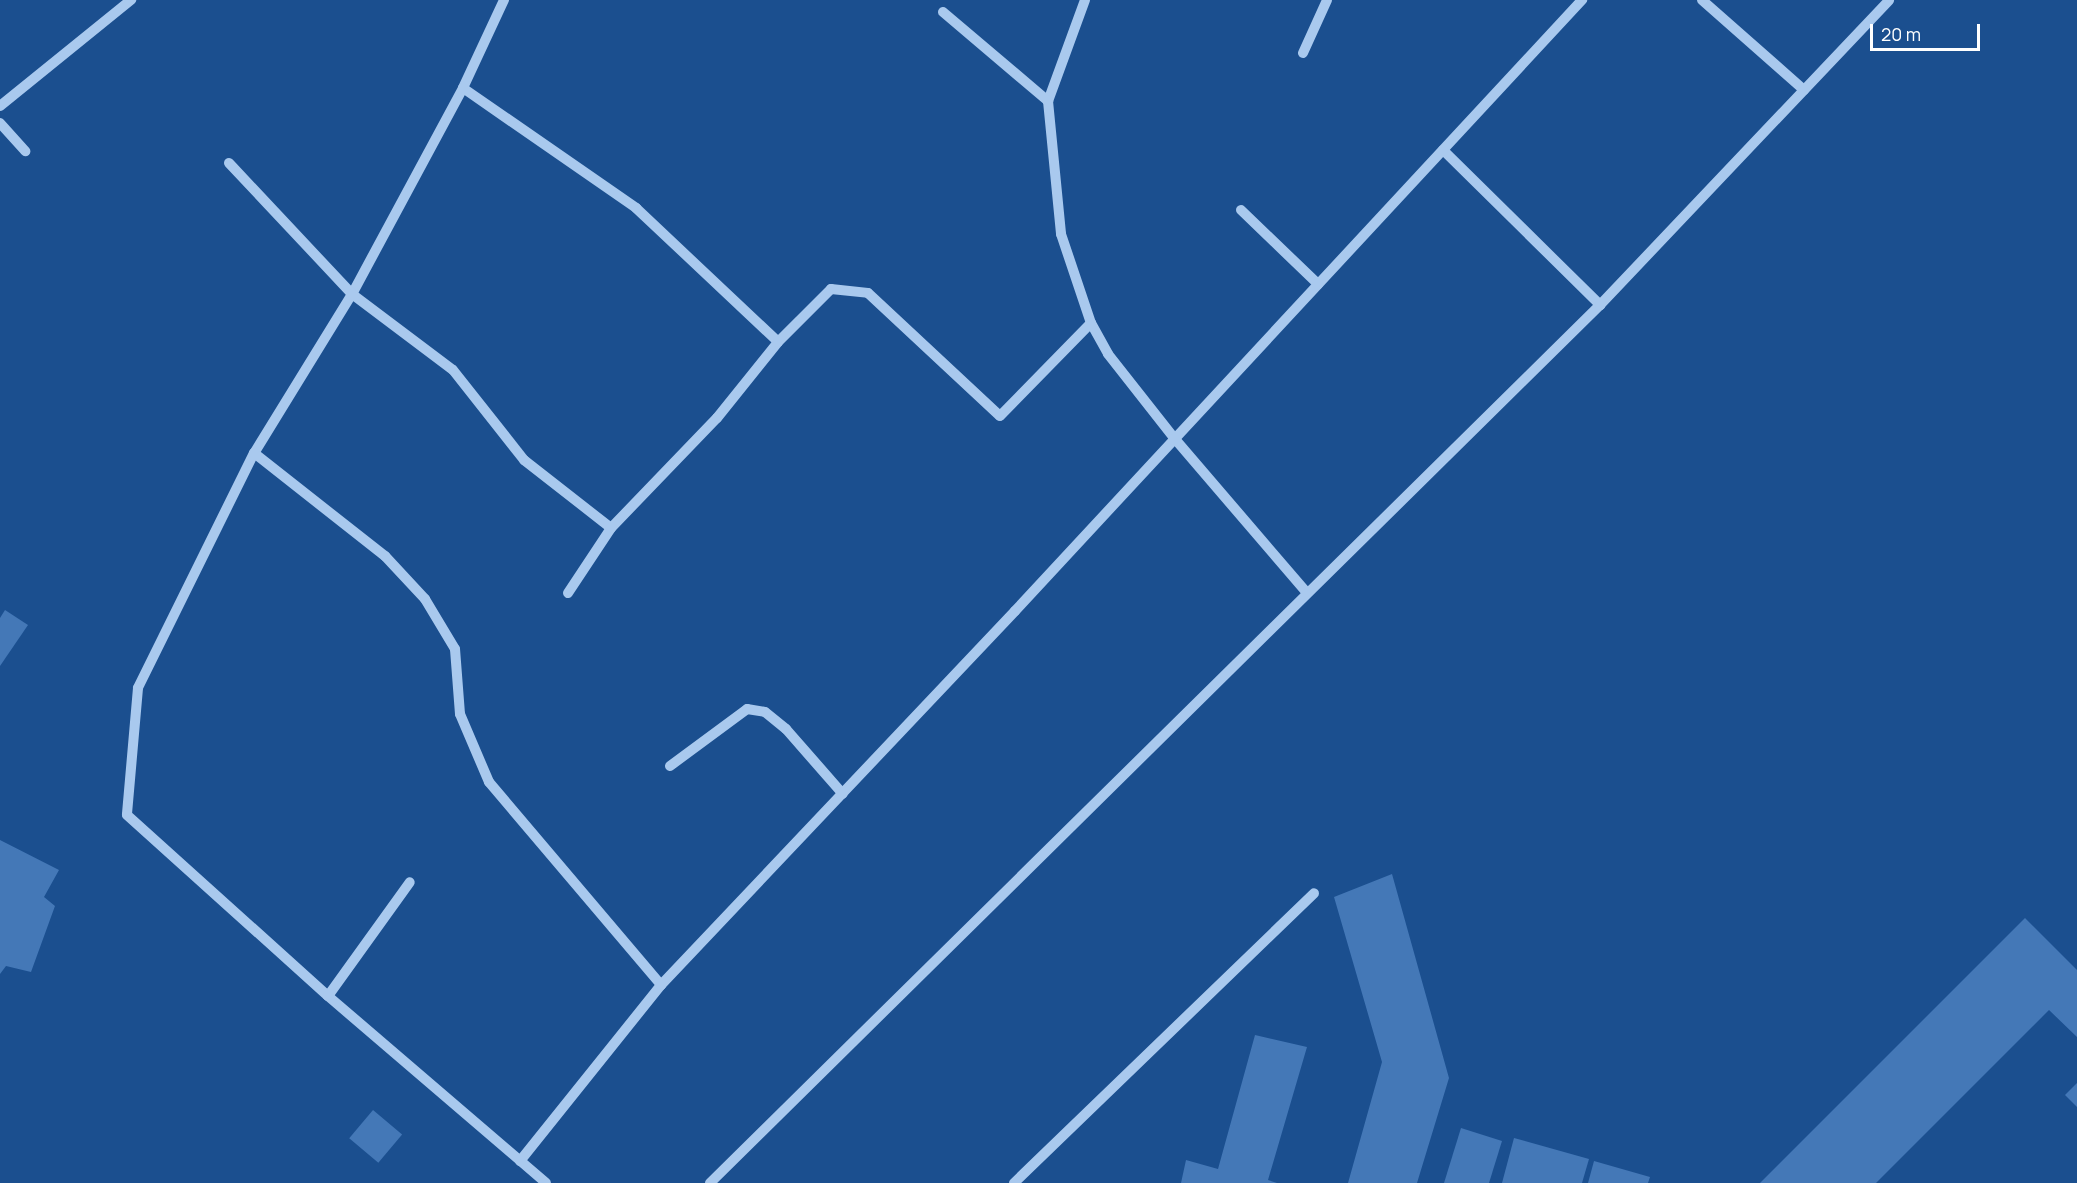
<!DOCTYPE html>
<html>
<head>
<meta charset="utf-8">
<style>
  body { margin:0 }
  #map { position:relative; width:2077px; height:1183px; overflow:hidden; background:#1b4f8f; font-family:Manrope,sans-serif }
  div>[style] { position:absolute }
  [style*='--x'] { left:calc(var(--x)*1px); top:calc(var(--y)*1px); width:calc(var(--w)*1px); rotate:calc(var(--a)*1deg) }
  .building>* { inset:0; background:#4478b7; transform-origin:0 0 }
  .minor>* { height:10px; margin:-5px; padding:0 5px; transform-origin:5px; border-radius:5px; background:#a9c9ee }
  span { translate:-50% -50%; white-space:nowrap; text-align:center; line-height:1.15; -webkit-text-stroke:4.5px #1b4f8f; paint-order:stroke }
  .scale { position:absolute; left:1870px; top:24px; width:110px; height:27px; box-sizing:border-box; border:3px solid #fff; border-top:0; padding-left:8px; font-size:18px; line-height:21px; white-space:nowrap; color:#fff; -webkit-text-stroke:4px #1b4f8f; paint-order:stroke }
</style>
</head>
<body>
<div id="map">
  <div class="building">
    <i style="clip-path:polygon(5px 610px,28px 625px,0 666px,0 618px)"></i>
    <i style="clip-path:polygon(0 840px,59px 870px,44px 897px,55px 906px,31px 972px,6px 966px,0 974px)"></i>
    <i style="clip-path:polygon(1392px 874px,1449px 1078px,1417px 1183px,1348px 1183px,1382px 1062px,1334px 897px)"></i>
    <i style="clip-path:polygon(2025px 918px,2077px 970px,2077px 1037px,2049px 1010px,1876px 1183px,1760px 1183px)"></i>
    <i style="clip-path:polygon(1255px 1035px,1307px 1047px,1268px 1180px,1277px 1183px,1181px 1183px,1186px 1160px,1218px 1169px)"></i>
    <i style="clip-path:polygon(2077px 1083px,2077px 1107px,2065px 1095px)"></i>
    <i style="left:373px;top:1110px;width:38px;height:37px;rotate:40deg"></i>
    <i style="clip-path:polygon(1461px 1128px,1502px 1141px,1489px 1183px,1444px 1183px)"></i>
    <i style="clip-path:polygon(1514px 1138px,1589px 1159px,1582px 1183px,1502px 1183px)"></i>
    <i style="clip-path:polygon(1594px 1161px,1650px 1177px,1648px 1183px,1588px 1183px)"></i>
  </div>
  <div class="minor">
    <i style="--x:504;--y:0;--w:97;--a:115"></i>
    <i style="--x:463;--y:88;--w:234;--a:118.3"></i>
    <i style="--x:352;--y:294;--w:187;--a:121.6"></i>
    <i style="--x:254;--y:453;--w:262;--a:116.3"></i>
    <i style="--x:138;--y:688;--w:127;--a:95"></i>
    <i style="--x:127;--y:815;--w:270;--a:42"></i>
    <i style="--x:328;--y:996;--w:287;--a:40.6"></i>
    <i style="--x:1085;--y:0;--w:108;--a:110.1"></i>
    <i style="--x:1048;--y:101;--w:134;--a:84.4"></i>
    <i style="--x:1061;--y:234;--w:94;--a:71.4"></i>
    <i style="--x:1091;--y:323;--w:35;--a:61"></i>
    <i style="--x:1108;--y:354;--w:108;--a:51.8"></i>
    <i style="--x:1175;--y:439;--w:201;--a:49.4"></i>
    <i style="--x:1702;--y:0;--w:136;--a:41.4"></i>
    <i style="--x:943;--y:12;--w:138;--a:40.3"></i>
    <i style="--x:1303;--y:53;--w:58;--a:-65.6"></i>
    <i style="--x:463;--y:88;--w:211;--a:34.7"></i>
    <i style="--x:636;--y:208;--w:195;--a:43.3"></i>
    <i style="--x:0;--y:106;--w:169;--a:-39"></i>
    <i style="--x:0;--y:123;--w:38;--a:48"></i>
    <i style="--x:1443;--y:150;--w:221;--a:44.6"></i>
    <i style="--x:229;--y:163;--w:180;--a:46.8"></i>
    <i style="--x:352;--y:294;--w:126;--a:37"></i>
    <i style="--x:453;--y:370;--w:115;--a:51.7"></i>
    <i style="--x:524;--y:460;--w:110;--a:38"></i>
    <i style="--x:1241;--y:210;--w:107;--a:43.9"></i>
    <i style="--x:254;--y:453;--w:167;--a:38.2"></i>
    <i style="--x:385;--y:556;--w:59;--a:47.1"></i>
    <i style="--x:425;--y:599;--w:58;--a:59"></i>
    <i style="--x:455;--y:649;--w:65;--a:85.6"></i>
    <i style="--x:460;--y:714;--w:74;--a:66.9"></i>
    <i style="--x:489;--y:782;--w:266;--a:49.7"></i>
    <i style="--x:568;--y:593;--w:78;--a:-56.5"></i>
    <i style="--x:611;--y:528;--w:153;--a:-46.1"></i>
    <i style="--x:717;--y:418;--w:97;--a:-51.2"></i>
    <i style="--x:778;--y:342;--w:75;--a:-45"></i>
    <i style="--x:831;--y:289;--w:37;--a:6"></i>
    <i style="--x:868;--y:293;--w:180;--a:43"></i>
    <i style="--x:1000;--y:416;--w:130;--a:-45.6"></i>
    <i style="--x:670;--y:766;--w:96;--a:-36.5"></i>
    <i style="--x:747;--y:709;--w:18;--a:9"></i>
    <i style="--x:765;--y:712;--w:27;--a:39"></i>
    <i style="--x:786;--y:729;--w:86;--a:48.8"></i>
    <i style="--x:328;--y:996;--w:140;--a:-54.3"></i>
    <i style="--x:520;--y:1161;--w:226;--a:-51.3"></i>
    <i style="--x:661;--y:985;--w:515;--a:-46.57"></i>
    <i style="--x:1015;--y:611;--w:834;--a:-47.14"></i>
    <i style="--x:710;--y:1183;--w:1250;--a:-44.61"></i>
    <i style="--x:1600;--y:305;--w:420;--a:-46.5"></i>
    <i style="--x:1014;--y:1183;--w:417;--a:-44"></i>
  </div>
  <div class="scale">20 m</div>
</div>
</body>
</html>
